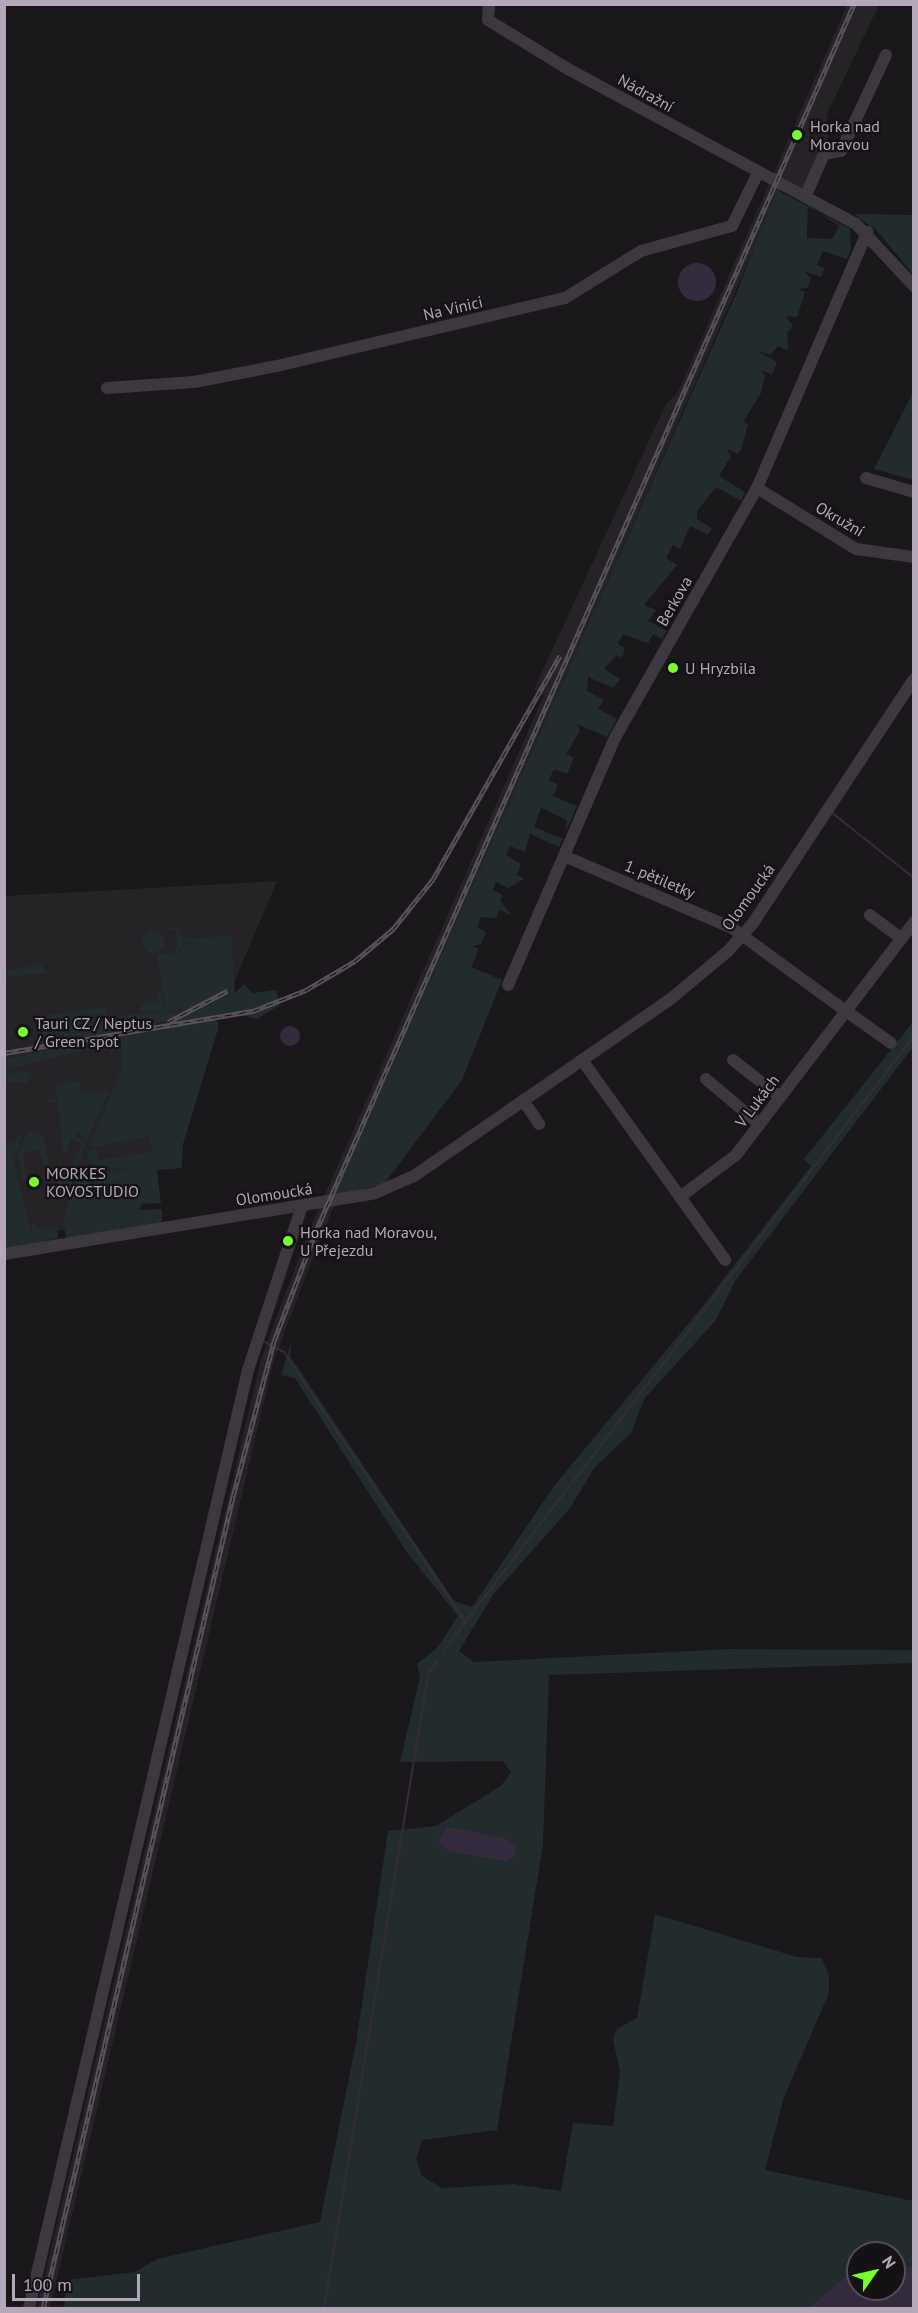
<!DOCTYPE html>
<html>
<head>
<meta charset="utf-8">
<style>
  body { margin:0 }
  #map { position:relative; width:918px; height:2313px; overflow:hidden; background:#191719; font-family:"PT Sans",sans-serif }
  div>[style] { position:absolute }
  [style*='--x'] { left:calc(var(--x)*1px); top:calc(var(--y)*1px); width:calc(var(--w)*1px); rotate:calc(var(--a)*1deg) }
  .built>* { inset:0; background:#262326 }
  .green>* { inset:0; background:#232c2d }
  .round { border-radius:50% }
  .water>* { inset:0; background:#342c3e }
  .stream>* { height:2px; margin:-1px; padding:0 1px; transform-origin:1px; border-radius:1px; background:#342c3e }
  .minor>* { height:12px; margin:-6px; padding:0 6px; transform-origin:6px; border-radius:6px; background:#3d383f }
  .rail>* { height:4.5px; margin-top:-2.25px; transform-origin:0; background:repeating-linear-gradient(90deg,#141214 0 7px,#59525c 0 14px); box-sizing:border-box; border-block:2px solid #59525c }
  .dots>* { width:16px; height:16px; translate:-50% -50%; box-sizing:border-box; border:3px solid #141214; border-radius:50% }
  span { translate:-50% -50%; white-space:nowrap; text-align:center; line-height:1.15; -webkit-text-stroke:4.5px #141214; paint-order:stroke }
  .street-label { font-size:16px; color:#b4a8ba }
  .poi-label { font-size:16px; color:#b4a8ba }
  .left { translate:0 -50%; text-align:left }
  .frame { position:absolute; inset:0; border:6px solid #b4a8ba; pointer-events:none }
  .north { position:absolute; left:846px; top:2241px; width:60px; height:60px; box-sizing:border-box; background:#141214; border:2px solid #544e56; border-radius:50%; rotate:56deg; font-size:16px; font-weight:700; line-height:24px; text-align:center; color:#b4a8ba }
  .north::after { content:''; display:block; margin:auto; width:21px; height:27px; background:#78fc2d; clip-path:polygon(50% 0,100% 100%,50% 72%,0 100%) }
  .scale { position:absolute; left:12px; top:2274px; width:128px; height:27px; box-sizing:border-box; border:3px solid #b4a8ba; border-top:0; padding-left:8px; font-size:18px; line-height:21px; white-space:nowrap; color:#b4a8ba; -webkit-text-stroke:4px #141214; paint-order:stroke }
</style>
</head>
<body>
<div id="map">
  <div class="built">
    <i style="clip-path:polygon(847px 5px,879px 5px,827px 114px,828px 136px,807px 190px,784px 180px,782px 185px,321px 1236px,273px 1363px,50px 2308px,37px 2308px,261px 1359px,309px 1231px,544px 695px,534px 689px,666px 404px,678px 392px)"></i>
    <i style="clip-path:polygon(277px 881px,224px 1006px,209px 1010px,136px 1218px,5px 1239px,5px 896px)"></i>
  </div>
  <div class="green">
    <i style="clip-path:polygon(evenodd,777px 190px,850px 229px,851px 249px,847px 259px,823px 251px,817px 265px,825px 268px,821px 277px,804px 271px,811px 278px,807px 288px,799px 289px,805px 292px,797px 317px,786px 316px,793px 326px,787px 333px,788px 350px,778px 346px,771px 354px,759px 352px,777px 362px,772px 375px,761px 370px,765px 376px,761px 393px,743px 422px,748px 424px,741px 450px,738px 454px,727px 449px,731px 456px,719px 476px,745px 492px,741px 501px,716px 487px,697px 511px,697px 519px,712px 528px,708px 535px,690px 526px,680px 549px,673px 545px,666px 558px,677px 565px,644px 605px,656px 610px,648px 621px,667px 631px,662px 639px,653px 634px,648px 643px,623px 634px,618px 644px,625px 648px,622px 658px,617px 655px,604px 669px,620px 679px,613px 688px,588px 677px,587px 691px,604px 700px,598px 709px,617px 719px,607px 737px,577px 724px,580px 731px,566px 754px,574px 758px,567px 774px,554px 769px,549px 780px,558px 785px,553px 796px,577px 806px,566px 831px,567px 820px,541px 808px,534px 827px,563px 839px,559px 847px,530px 834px,525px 852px,510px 846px,506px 855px,521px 864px,517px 875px,524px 879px,508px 888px,496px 882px,493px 890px,503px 895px,500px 901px,512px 915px,499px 910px,496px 918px,481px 917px,477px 927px,486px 932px,481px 944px,473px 946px,479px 949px,471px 967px,502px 980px,462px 1080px,384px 1184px,335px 1195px,737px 292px,777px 190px,808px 205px,839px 226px,832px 239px,807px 238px,808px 205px)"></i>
    <i style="clip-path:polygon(854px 214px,913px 215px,913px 274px,877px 231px)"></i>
    <i style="clip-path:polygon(913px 393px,913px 480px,874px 469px)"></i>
    <i style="clip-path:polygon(177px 927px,180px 936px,189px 939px,231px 935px,235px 993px,244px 984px,252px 993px,276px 990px,280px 1005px,257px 1019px,235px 1013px,210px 1018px,218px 1022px,218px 1029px,183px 1144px,182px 1168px,157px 1170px,161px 1203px,142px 1204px,139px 1210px,162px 1209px,162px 1224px,66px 1238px,63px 1222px,77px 1177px,130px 1169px,96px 1165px,88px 1160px,88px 1151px,96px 1149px,98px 1160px,152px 1152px,149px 1136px,89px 1148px,121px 1071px,121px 1037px,179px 1028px,162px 1030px,228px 993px,177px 1017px,121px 1033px,125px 1015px,163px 1012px,140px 1011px,142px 1004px,158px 1001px,157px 995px,162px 994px,165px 1010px,179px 1013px,182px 1011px,181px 1006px,177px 1011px,166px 1009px,157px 955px,180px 952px,184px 945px,202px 942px,183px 943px,179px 951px,170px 952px,177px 949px,177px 930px,162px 929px)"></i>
    <i class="round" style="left:142px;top:931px;width:22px;height:22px"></i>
    <i style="clip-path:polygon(41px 964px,47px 973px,6px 977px,7px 971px)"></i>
    <i style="clip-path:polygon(106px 1007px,109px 1025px,115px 1026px,111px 1044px,5px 1069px,5px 1060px,102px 1038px,27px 1048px,42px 1041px,41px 1016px)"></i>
    <i style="clip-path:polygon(913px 1022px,913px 1047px,735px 1281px,716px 1320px,644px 1399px,631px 1433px,594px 1468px,570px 1508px,493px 1595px,459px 1651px,474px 1662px,731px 1649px,913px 1650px,913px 1663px,549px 1675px,543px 1844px,497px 2130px,422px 2140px,416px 2159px,422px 2176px,442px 2188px,513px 2184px,561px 2191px,573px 2123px,613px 2126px,620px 2072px,613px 2039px,617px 2029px,637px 2018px,655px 1915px,668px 1918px,797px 1957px,821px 1958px,829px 1975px,829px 1993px,784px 2097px,765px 2170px,913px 2201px,913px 2267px,894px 2266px,894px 2253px,858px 2253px,858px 2265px,809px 2308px,64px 2308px,67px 2280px,135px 2272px,157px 2259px,320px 2222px,356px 2043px,388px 1831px,436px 1826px,501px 1786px,511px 1772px,503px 1761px,400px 1762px,420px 1677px,417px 1664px,437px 1648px,458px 1616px,406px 1551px,295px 1378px,281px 1375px,291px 1343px,290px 1356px,454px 1601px,472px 1607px,554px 1486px,698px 1312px,811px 1166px,804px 1159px)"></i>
    <i style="clip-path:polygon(22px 1071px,31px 1075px,28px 1083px,5px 1082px,6px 1074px)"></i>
    <i style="clip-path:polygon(79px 1081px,81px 1093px,109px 1091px,87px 1139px,78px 1131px,75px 1136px,86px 1143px,67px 1194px,60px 1198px,51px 1145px,57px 1173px,69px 1175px,82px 1144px,71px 1139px,64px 1158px,58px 1101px,46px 1103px,46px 1115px,44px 1101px,57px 1099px,56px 1085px)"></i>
    <i style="clip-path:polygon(28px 1131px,43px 1135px,45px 1147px,41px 1148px,46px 1148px,52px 1188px,39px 1150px,23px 1153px,27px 1181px,22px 1182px,18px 1155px)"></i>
    <i style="clip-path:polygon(18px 1133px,22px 1136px,14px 1160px,32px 1235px,32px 1220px,40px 1230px,57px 1226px,58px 1238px,5px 1250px,4px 1144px,14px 1143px)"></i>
  </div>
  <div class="water">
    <i class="round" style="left:678px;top:263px;width:38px;height:38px"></i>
    <i class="round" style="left:280px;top:1026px;width:20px;height:20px"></i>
    <i style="clip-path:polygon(447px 1827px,505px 1838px,515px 1846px,516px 1854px,507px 1861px,450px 1852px,438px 1842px)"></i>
    <i style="clip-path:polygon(858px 2265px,858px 2289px,894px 2289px,894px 2266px,913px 2267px,913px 2308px,809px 2308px)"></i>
  </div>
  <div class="stream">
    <i style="--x:831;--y:812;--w:106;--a:38.5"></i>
    <i style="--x:261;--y:1340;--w:26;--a:28"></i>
    <i style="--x:284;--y:1352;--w:323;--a:56.1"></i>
    <i style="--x:444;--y:1650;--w:773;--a:-52.57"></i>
    <i style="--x:324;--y:2308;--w:641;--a:-80.67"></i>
    <i style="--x:428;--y:1675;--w:17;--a:-57"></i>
  </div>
  <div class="minor">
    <i style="--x:489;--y:4;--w:16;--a:94"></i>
    <i style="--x:488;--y:20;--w:94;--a:31.5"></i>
    <i style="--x:568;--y:69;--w:327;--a:28.3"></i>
    <i style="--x:856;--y:224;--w:85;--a:46.9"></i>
    <i style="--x:806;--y:195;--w:45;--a:-66.3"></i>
    <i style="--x:824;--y:154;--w:17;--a:-10"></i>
    <i style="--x:841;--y:151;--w:106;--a:-64.9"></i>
    <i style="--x:107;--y:388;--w:87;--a:-3.9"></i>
    <i style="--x:194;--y:382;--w:85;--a:-10.9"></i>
    <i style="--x:277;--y:366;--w:296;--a:-13.3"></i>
    <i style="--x:565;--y:298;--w:89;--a:-31.7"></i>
    <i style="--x:641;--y:251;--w:94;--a:-15.4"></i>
    <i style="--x:732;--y:226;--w:59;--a:-63.9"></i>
    <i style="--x:866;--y:478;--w:50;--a:16.3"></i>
    <i style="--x:757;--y:488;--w:116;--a:31.6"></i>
    <i style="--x:856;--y:549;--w:59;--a:7.9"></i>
    <i style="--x:564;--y:856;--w:183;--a:23.2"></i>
    <i style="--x:732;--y:928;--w:141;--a:36.1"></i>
    <i style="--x:846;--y:1011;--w:112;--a:-52.6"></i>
    <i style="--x:870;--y:915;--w:39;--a:37"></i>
    <i style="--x:508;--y:985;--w:271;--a:-66.6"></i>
    <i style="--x:616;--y:736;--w:285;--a:-60.4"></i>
    <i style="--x:757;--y:488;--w:279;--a:-66.7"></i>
    <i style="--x:582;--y:1060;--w:246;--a:54.4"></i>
    <i style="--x:733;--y:1060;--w:60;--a:38.2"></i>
    <i style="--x:706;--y:1079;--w:70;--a:40.3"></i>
    <i style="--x:523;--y:1100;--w:29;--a:56"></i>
    <i style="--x:680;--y:1197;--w:70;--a:-36.9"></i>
    <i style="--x:736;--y:1155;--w:181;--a:-52.6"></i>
    <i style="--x:846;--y:1011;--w:55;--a:35.4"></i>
    <i style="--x:4;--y:1254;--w:376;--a:-9.3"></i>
    <i style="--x:375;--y:1193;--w:43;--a:-23.6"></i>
    <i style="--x:414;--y:1176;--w:315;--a:-34.6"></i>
    <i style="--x:673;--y:997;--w:72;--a:-39.9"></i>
    <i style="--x:728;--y:951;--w:38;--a:-48"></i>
    <i style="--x:753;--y:923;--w:292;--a:-56.6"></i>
    <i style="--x:29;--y:2308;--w:963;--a:-76.86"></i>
    <i style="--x:248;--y:1370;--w:173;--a:-71.8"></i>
  </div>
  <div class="rail">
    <i style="--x:168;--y:1022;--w:67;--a:-27.7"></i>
    <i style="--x:4;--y:1053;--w:253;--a:-9.6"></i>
    <i style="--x:253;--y:1011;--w:57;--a:-21.6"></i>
    <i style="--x:306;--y:990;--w:57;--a:-30.6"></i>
    <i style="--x:355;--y:961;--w:50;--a:-40.1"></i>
    <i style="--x:393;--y:929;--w:64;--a:-51.3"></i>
    <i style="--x:433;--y:879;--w:257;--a:-60.4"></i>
    <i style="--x:43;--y:2308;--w:834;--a:-76.83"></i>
    <i style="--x:233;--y:1496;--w:160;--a:-75.2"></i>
    <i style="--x:274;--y:1341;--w:116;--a:-69.2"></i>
    <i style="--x:315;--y:1233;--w:1342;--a:-66.32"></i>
  </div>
  <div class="dots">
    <i style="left:797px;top:135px;background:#78fc2d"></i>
    <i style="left:673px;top:668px;background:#78fc2d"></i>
    <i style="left:23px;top:1032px;background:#78fc2d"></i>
    <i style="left:34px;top:1182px;background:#78fc2d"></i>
    <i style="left:288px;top:1241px;background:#78fc2d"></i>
  </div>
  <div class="street-label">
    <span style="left:646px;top:93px;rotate:29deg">Nádražní</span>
    <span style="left:453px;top:308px;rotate:-13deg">Na Vinici</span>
    <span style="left:840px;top:519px;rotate:30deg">Okružní</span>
    <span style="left:674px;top:601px;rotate:-60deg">Berkova</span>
    <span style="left:660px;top:879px;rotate:23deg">1. pětiletky</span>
    <span style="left:748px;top:897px;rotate:-54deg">Olomoucká</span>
    <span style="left:757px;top:1101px;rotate:-53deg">V Lukách</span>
    <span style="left:274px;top:1194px;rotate:-9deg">Olomoucká</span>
  </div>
  <div class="poi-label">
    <span class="left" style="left:810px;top:135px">Horka nad<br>Moravou</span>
    <span class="left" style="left:685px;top:668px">U Hryzbila</span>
    <span class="left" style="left:35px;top:1032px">Tauri CZ / Neptus<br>/ Green spot</span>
    <span class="left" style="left:46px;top:1182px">MORKES<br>KOVOSTUDIO</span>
    <span class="left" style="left:300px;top:1241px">Horka nad Moravou,<br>U Přejezdu</span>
  </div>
  <div class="frame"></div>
  <div class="north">N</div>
  <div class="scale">100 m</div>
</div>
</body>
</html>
